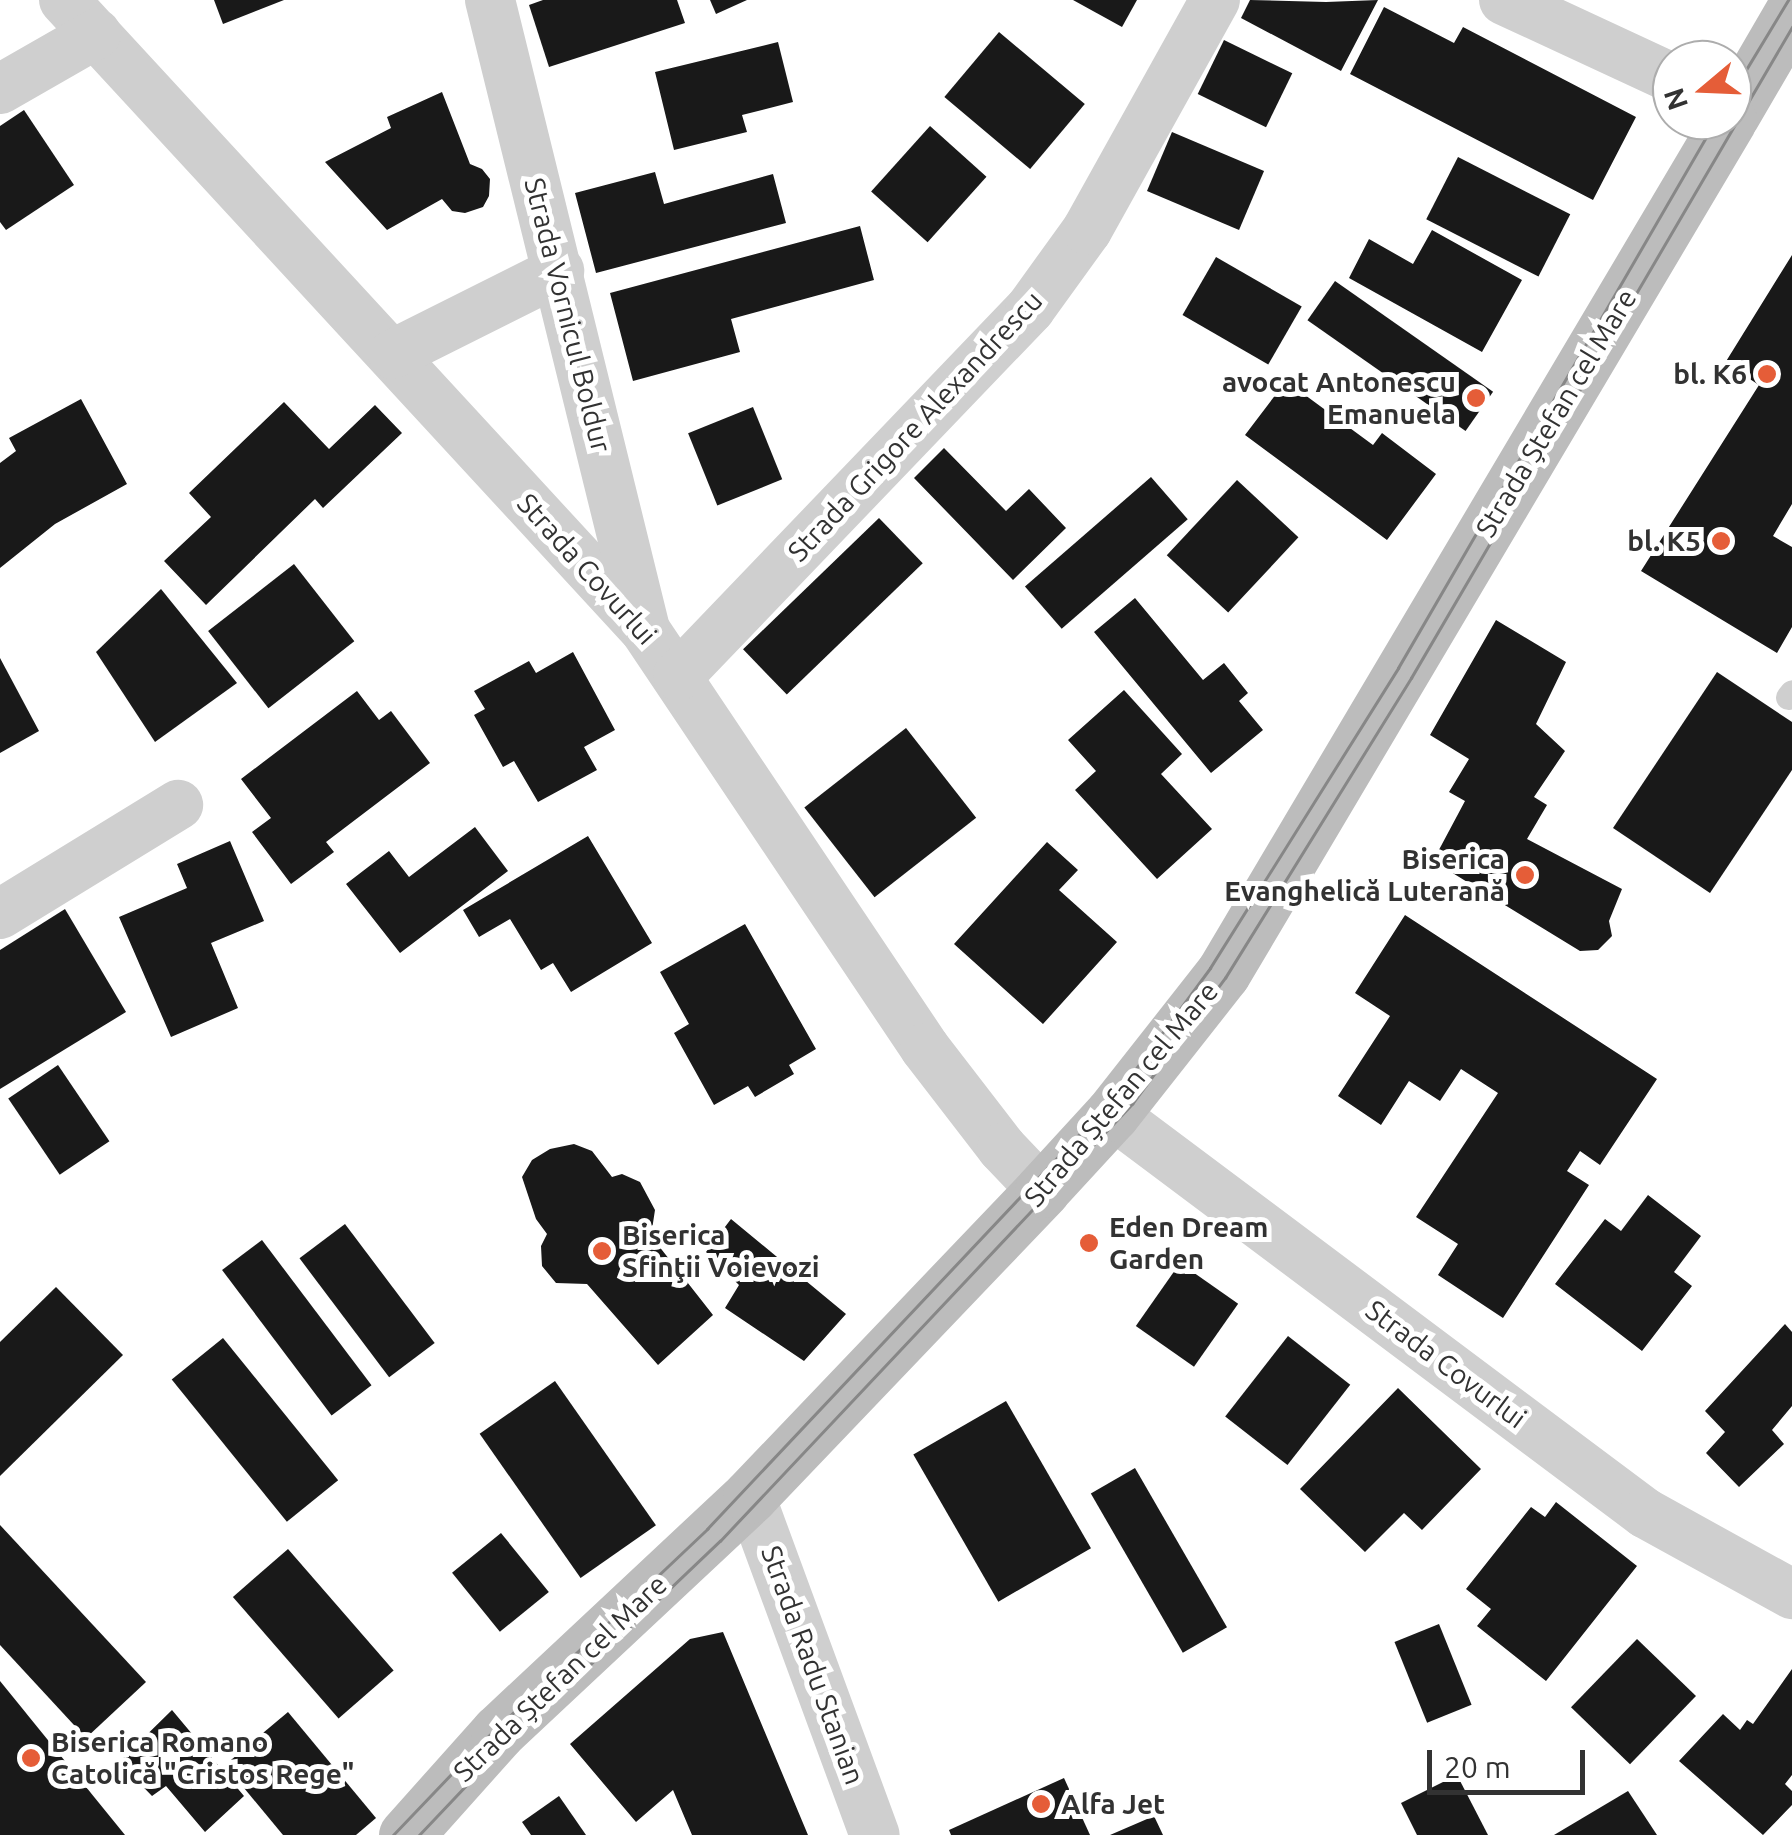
<!DOCTYPE html>
<html>
<head>
<meta charset="utf-8">
<style>
  body { margin:0 }
  #map { position:relative; width:1792px; height:1835px; overflow:hidden; background:#fff; font-family:Ubuntu,sans-serif }
  div>[style] { position:absolute }
  [style*='--x'] { left:calc(var(--x)*1px); top:calc(var(--y)*1px); width:calc(var(--w)*1px); rotate:calc(var(--a)*1deg) }
  .building>* { inset:0; background:#191919; transform-origin:0 0 }
  .service>* { height:25px; margin:-12.5px; padding:0 12.5px; transform-origin:12.5px; border-radius:12.5px; background:#cfcfcf }
  .minor>* { height:50px; margin:-25px; padding:0 25px; transform-origin:25px; border-radius:25px; background:#cfcfcf }
  .secondary>* { height:55px; margin:-27.5px; padding:0 27.5px; transform-origin:27.5px; border-radius:27.5px; background:#bcbcbc }
  .tram>* { height:2.5px; margin:-1.25px; padding:0 1.25px; transform-origin:1.25px; border-radius:1.25px; background:#878787 }
  .dots>* { width:28px; height:28px; translate:-50% -50%; box-sizing:border-box; border:5px solid #fff; border-radius:50% }
  span { translate:-50% -50%; white-space:nowrap; text-align:center; line-height:1.15; -webkit-text-stroke:10px #fff; paint-order:stroke }
  .street-label { font-size:28px; color:#323232 }
  .poi-label { font-size:28px; color:#323232; font-weight:700 }
  .right { translate:-100% -50%; text-align:right }
  .left { translate:0 -50%; text-align:left }
  .north { position:absolute; left:1652px; top:40px; width:100px; height:100px; box-sizing:border-box; background:#fff; border:2px solid #adadad; border-radius:50%; rotate:251deg; font-size:28px; font-weight:700; line-height:40px; text-align:center; color:#323232 }
  .north::after { content:''; display:block; margin:auto; width:35px; height:45px; background:#e55d38; clip-path:polygon(50% 0,100% 100%,50% 72%,0 100%) }
  .scale { position:absolute; left:1427px; top:1750px; width:158px; height:45px; box-sizing:border-box; border:5px solid #323232; border-top:0; padding-left:12px; font-size:30px; line-height:35px; white-space:nowrap; color:#323232; -webkit-text-stroke:8px #fff; paint-order:stroke }
</style>
</head>
<body>
<div id="map">
  <div class="building">
    <i style="clip-path:polygon(214px 0,284px 0,223px 24px)"></i>
    <i style="clip-path:polygon(543px 0,677px 0,685px 23px,549px 67px,529px 5px)"></i>
    <i style="clip-path:polygon(710px 0,747px 0,716px 14px)"></i>
    <i style="clip-path:polygon(1073px 0,1137px 0,1122px 27px)"></i>
    <i style="clip-path:polygon(1250px 0,1326px 2px,1378px 0,1341px 71px,1241px 18px)"></i>
    <i style="clip-path:polygon(1384px 7px,1454px 43px,1463px 27px,1636px 117px,1593px 200px,1350px 74px)"></i>
    <i style="left:999px;top:32px;width:112px;height:85px;rotate:40deg"></i>
    <i style="left:1224px;top:40px;width:76px;height:60px;rotate:26deg"></i>
    <i style="clip-path:polygon(778px 42px,793px 102px,742px 115px,747px 132px,674px 150px,655px 72px)"></i>
    <i style="clip-path:polygon(442px 92px,470px 164px,482px 169px,490px 179px,489px 196px,483px 207px,465px 213px,452px 211px,442px 199px,387px 230px,325px 162px,391px 128px,387px 117px)"></i>
    <i style="clip-path:polygon(24px 110px,74px 185px,6px 230px,0 222px,0 126px)"></i>
    <i style="left:930px;top:126px;width:76px;height:88px;rotate:42deg"></i>
    <i style="left:1172px;top:132px;width:100px;height:64px;rotate:23deg"></i>
    <i style="left:1458px;top:157px;width:126px;height:70px;rotate:27deg"></i>
    <i style="clip-path:polygon(655px 172px,664px 204px,773px 174px,786px 223px,596px 273px,575px 193px)"></i>
    <i style="clip-path:polygon(860px 226px,874px 280px,731px 319px,740px 352px,633px 381px,610px 293px)"></i>
    <i style="clip-path:polygon(1432px 230px,1522px 280px,1482px 352px,1349px 278px,1369px 239px,1413px 264px)"></i>
    <i style="clip-path:polygon(1792px 255px,1792px 504px,1773px 536px,1792px 547px,1792px 627px,1777px 653px,1641px 571px,1759px 385px,1725px 363px)"></i>
    <i style="left:1216px;top:257px;width:99px;height:67px;rotate:30deg"></i>
    <i style="left:1335px;top:281px;width:193px;height:48px;rotate:35deg"></i>
    <i style="clip-path:polygon(1286px 381px,1373px 445px,1382px 433px,1436px 474px,1387px 540px,1245px 435px)"></i>
    <i style="clip-path:polygon(81px 399px,127px 484px,55px 524px,0 568px,0 463px,16px 451px,9px 438px)"></i>
    <i style="clip-path:polygon(284px 402px,329px 449px,375px 405px,402px 433px,323px 508px,315px 499px,206px 605px,164px 561px,211px 517px,189px 493px)"></i>
    <i style="left:753px;top:407px;width:78px;height:70px;rotate:68deg"></i>
    <i style="clip-path:polygon(944px 448px,1006px 511px,1029px 489px,1066px 528px,1013px 580px,914px 478px)"></i>
    <i style="left:1151px;top:477px;width:56px;height:167px;rotate:49deg"></i>
    <i style="left:1237px;top:480px;width:84px;height:103px;rotate:43deg"></i>
    <i style="left:879px;top:518px;width:63px;height:189px;rotate:46deg"></i>
    <i style="left:294px;top:564px;width:98px;height:109px;rotate:52deg"></i>
    <i style="clip-path:polygon(161px 589px,237px 683px,155px 742px,96px 652px)"></i>
    <i style="clip-path:polygon(1135px 598px,1203px 680px,1224px 663px,1248px 693px,1239px 701px,1263px 730px,1211px 773px,1094px 632px)"></i>
    <i style="clip-path:polygon(1496px 620px,1566px 662px,1536px 724px,1565px 751px,1534px 797px,1547px 805px,1527px 839px,1622px 889px,1609px 921px,1612px 936px,1598px 950px,1580px 951px,1433px 861px,1465px 801px,1449px 792px,1469px 759px,1430px 735px)"></i>
    <i style="clip-path:polygon(573px 652px,615px 730px,584px 747px,597px 770px,538px 802px,514px 761px,503px 767px,474px 715px,485px 709px,474px 691px,529px 661px,536px 673px)"></i>
    <i style="clip-path:polygon(0 658px,39px 731px,0 753px)"></i>
    <i style="clip-path:polygon(1717px 672px,1792px 722px,1792px 770px,1710px 893px,1613px 828px)"></i>
    <i style="clip-path:polygon(1124px 690px,1182px 754px,1161px 774px,1212px 829px,1157px 879px,1075px 790px,1096px 771px,1068px 740px)"></i>
    <i style="clip-path:polygon(357px 691px,379px 720px,391px 711px,430px 763px,326px 842px,334px 852px,291px 884px,252px 832px,271px 818px,241px 779px)"></i>
    <i style="left:906px;top:728px;width:114px;height:129px;rotate:52deg"></i>
    <i style="clip-path:polygon(475px 827px,508px 871px,400px 953px,346px 884px,389px 851px,409px 877px)"></i>
    <i style="clip-path:polygon(588px 836px,652px 943px,571px 992px,553px 963px,541px 970px,510px 919px,479px 937px,463px 910px)"></i>
    <i style="clip-path:polygon(230px 841px,264px 921px,211px 943px,238px 1008px,171px 1037px,119px 917px,187px 888px,177px 864px)"></i>
    <i style="clip-path:polygon(1047px 842px,1078px 870px,1059px 890px,1117px 942px,1043px 1024px,954px 944px)"></i>
    <i style="clip-path:polygon(65px 909px,126px 1012px,0 1089px,0 950px)"></i>
    <i style="clip-path:polygon(1405px 915px,1657px 1079px,1600px 1165px,1580px 1151px,1567px 1171px,1589px 1185px,1503px 1318px,1438px 1275px,1458px 1244px,1416px 1217px,1498px 1093px,1461px 1069px,1440px 1101px,1409px 1081px,1381px 1125px,1338px 1096px,1390px 1016px,1355px 993px)"></i>
    <i style="clip-path:polygon(745px 924px,816px 1049px,789px 1065px,794px 1074px,755px 1097px,748px 1086px,714px 1105px,674px 1033px,689px 1024px,660px 972px)"></i>
    <i style="left:58px;top:1065px;width:92px;height:60px;rotate:56deg"></i>
    <i style="clip-path:polygon(574px 1144px,592px 1151px,612px 1177px,622px 1174px,640px 1182px,655px 1210px,651px 1236px,713px 1315px,658px 1365px,587px 1284px,556px 1283px,542px 1266px,541px 1246px,547px 1234px,536px 1219px,522px 1177px,532px 1160px,550px 1149px)"></i>
    <i style="clip-path:polygon(1648px 1195px,1701px 1236px,1674px 1272px,1692px 1286px,1642px 1351px,1555px 1284px,1605px 1219px,1621px 1231px)"></i>
    <i style="clip-path:polygon(731px 1219px,846px 1314px,804px 1361px,725px 1308px,739px 1285px,706px 1252px)"></i>
    <i style="left:345px;top:1224px;width:149px;height:57px;rotate:53deg"></i>
    <i style="left:262px;top:1240px;width:182px;height:50px;rotate:53deg"></i>
    <i style="left:1180px;top:1263px;width:71px;height:77px;rotate:35deg"></i>
    <i style="clip-path:polygon(56px 1287px,123px 1355px,0 1476px,0 1342px)"></i>
    <i style="clip-path:polygon(1785px 1324px,1792px 1332px,1792px 1406px,1772px 1430px,1784px 1444px,1739px 1487px,1706px 1453px,1725px 1432px,1705px 1411px)"></i>
    <i style="left:1288px;top:1336px;width:79px;height:102px;rotate:38deg"></i>
    <i style="left:223px;top:1338px;width:183px;height:66px;rotate:51deg"></i>
    <i style="left:555px;top:1381px;width:176px;height:92px;rotate:55deg"></i>
    <i style="clip-path:polygon(1398px 1388px,1481px 1469px,1422px 1530px,1404px 1513px,1365px 1552px,1300px 1489px)"></i>
    <i style="left:1006px;top:1401px;width:170px;height:107px;rotate:60deg"></i>
    <i style="left:1135px;top:1468px;width:184px;height:51px;rotate:60deg"></i>
    <i style="clip-path:polygon(1556px 1502px,1637px 1566px,1546px 1681px,1477px 1626px,1491px 1609px,1466px 1589px,1531px 1507px,1545px 1517px)"></i>
    <i style="clip-path:polygon(0 1525px,146px 1682px,86px 1738px,0 1645px)"></i>
    <i style="left:501px;top:1533px;width:76px;height:63px;rotate:51deg"></i>
    <i style="left:288px;top:1549px;width:161px;height:73px;rotate:49deg"></i>
    <i style="left:1439px;top:1624px;width:87px;height:48px;rotate:68deg"></i>
    <i style="clip-path:polygon(723px 1632px,808px 1835px,692px 1835px,673px 1790px,636px 1822px,570px 1744px,690px 1639px)"></i>
    <i style="left:1637px;top:1639px;width:82px;height:95px;rotate:44deg"></i>
    <i style="clip-path:polygon(1792px 1669px,1792px 1775px,1785px 1784px,1792px 1791px,1792px 1805px,1763px 1835px,1679px 1761px,1723px 1714px,1740px 1730px,1747px 1720px,1753px 1724px)"></i>
    <i style="clip-path:polygon(0 1681px,125px 1835px,0 1835px)"></i>
    <i style="clip-path:polygon(172px 1710px,244px 1796px,205px 1832px,166px 1786px,152px 1796px,119px 1762px)"></i>
    <i style="clip-path:polygon(288px 1712px,376px 1818px,356px 1835px,283px 1835px,225px 1765px)"></i>
    <i style="clip-path:polygon(1457px 1775px,1488px 1835px,1417px 1835px,1401px 1803px)"></i>
    <i style="clip-path:polygon(1064px 1778px,1090px 1835px,951px 1835px,949px 1830px)"></i>
    <i style="clip-path:polygon(1628px 1791px,1657px 1835px,1554px 1835px)"></i>
    <i style="clip-path:polygon(559px 1796px,586px 1835px,531px 1835px,522px 1822px)"></i>
    <i style="clip-path:polygon(1154px 1816px,1163px 1835px,1110px 1835px)"></i>
  </div>
  <div class="service">
    <i style="--x:1788;--y:697;--w:6;--a:-51"></i>
  </div>
  <div class="minor">
    <i style="--x:64;--y:0;--w:857;--a:47.32"></i>
    <i style="--x:645;--y:630;--w:503;--a:56.18"></i>
    <i style="--x:925;--y:1048;--w:126;--a:52.4"></i>
    <i style="--x:1002;--y:1148;--w:58;--a:46.4"></i>
    <i style="--x:490;--y:0;--w:644;--a:76.16"></i>
    <i style="--x:1504;--y:0;--w:185;--a:24.9"></i>
    <i style="--x:0;--y:89;--w:111;--a:-29.8"></i>
    <i style="--x:393;--y:354;--w:186;--a:-26.6"></i>
    <i style="--x:678;--y:676;--w:509;--a:-46.2"></i>
    <i style="--x:1030;--y:309;--w:97;--a:-54.2"></i>
    <i style="--x:1087;--y:230;--w:263;--a:-60.9"></i>
    <i style="--x:0;--y:914;--w:209;--a:-31.5"></i>
    <i style="--x:1112;--y:1114;--w:666;--a:36.82"></i>
    <i style="--x:1645;--y:1513;--w:168;--a:28.9"></i>
    <i style="--x:750;--y:1496;--w:361;--a:69.8"></i>
  </div>
  <div class="secondary">
    <i style="--x:1732;--y:115;--w:119;--a:-59.8"></i>
    <i style="--x:406;--y:1835;--w:138;--a:-48.2"></i>
    <i style="--x:498;--y:1732;--w:345;--a:-43.1"></i>
    <i style="--x:750;--y:1496;--w:423;--a:-46.3"></i>
    <i style="--x:1042;--y:1190;--w:103;--a:-47.4"></i>
    <i style="--x:1112;--y:1114;--w:179;--a:-51.8"></i>
    <i style="--x:1223;--y:973;--w:992;--a:-59.32"></i>
  </div>
  <div class="tram">
    <i style="--x:1732;--y:93;--w:109;--a:-58.9"></i>
    <i style="--x:393;--y:1835;--w:126;--a:-46.3"></i>
    <i style="--x:480;--y:1744;--w:313;--a:-43.4"></i>
    <i style="--x:707;--y:1529;--w:599;--a:-46.69"></i>
    <i style="--x:1118;--y:1093;--w:155;--a:-53.6"></i>
    <i style="--x:1210;--y:968;--w:354;--a:-57.9"></i>
    <i style="--x:1398;--y:668;--w:634;--a:-59.87"></i>
    <i style="--x:419;--y:1835;--w:109;--a:-46.5"></i>
    <i style="--x:494;--y:1756;--w:312;--a:-43.6"></i>
    <i style="--x:720;--y:1541;--w:601;--a:-46.69"></i>
    <i style="--x:1132;--y:1104;--w:157;--a:-53.6"></i>
    <i style="--x:1225;--y:978;--w:353;--a:-58.2"></i>
    <i style="--x:1411;--y:678;--w:754;--a:-59.66"></i>
  </div>
  <div class="dots">
    <i style="left:1767px;top:374px;background:#e55d38"></i>
    <i style="left:1476px;top:398px;background:#e55d38"></i>
    <i style="left:1721px;top:541px;background:#e55d38"></i>
    <i style="left:1525px;top:875px;background:#e55d38"></i>
    <i style="left:1089px;top:1243px;background:#e55d38"></i>
    <i style="left:602px;top:1251px;background:#e55d38"></i>
    <i style="left:31px;top:1758px;background:#e55d38"></i>
    <i style="left:1041px;top:1804px;background:#e55d38"></i>
  </div>
  <div class="street-label">
    <span style="left:568px;top:315px;rotate:76deg">Strada Vornicul Boldur</span>
    <span style="left:1556px;top:413px;rotate:-59deg">Strada Ștefan cel Mare</span>
    <span style="left:915px;top:426px;rotate:-47deg">Strada Grigore Alexandrescu</span>
    <span style="left:587px;top:569px;rotate:48deg">Strada Covurlui</span>
    <span style="left:1121px;top:1094px;rotate:-50deg">Strada Ștefan cel Mare</span>
    <span style="left:1446px;top:1364px;rotate:37deg">Strada Covurlui</span>
    <span style="left:813px;top:1665px;rotate:70deg">Strada Radu Stanian</span>
    <span style="left:560px;top:1678px;rotate:-44deg">Strada Ștefan cel Mare</span>
  </div>
  <div class="poi-label">
    <span class="right" style="left:1747px;top:374px">bl. K6</span>
    <span class="right" style="left:1456px;top:398px">avocat Antonescu<br>Emanuela</span>
    <span class="right" style="left:1701px;top:541px">bl. K5</span>
    <span class="right" style="left:1505px;top:875px">Biserica<br>Evanghelică Luterană</span>
    <span class="left" style="left:1109px;top:1243px">Eden Dream<br>Garden</span>
    <span class="left" style="left:622px;top:1251px">Biserica<br>Sfinţii Voievozi</span>
    <span class="left" style="left:51px;top:1758px">Biserica Romano<br>Catolică "Cristos Rege"</span>
    <span class="left" style="left:1061px;top:1804px">Alfa Jet</span>
  </div>
  <div class="north">N</div>
  <div class="scale">20 m</div>
</div>
</body>
</html>
